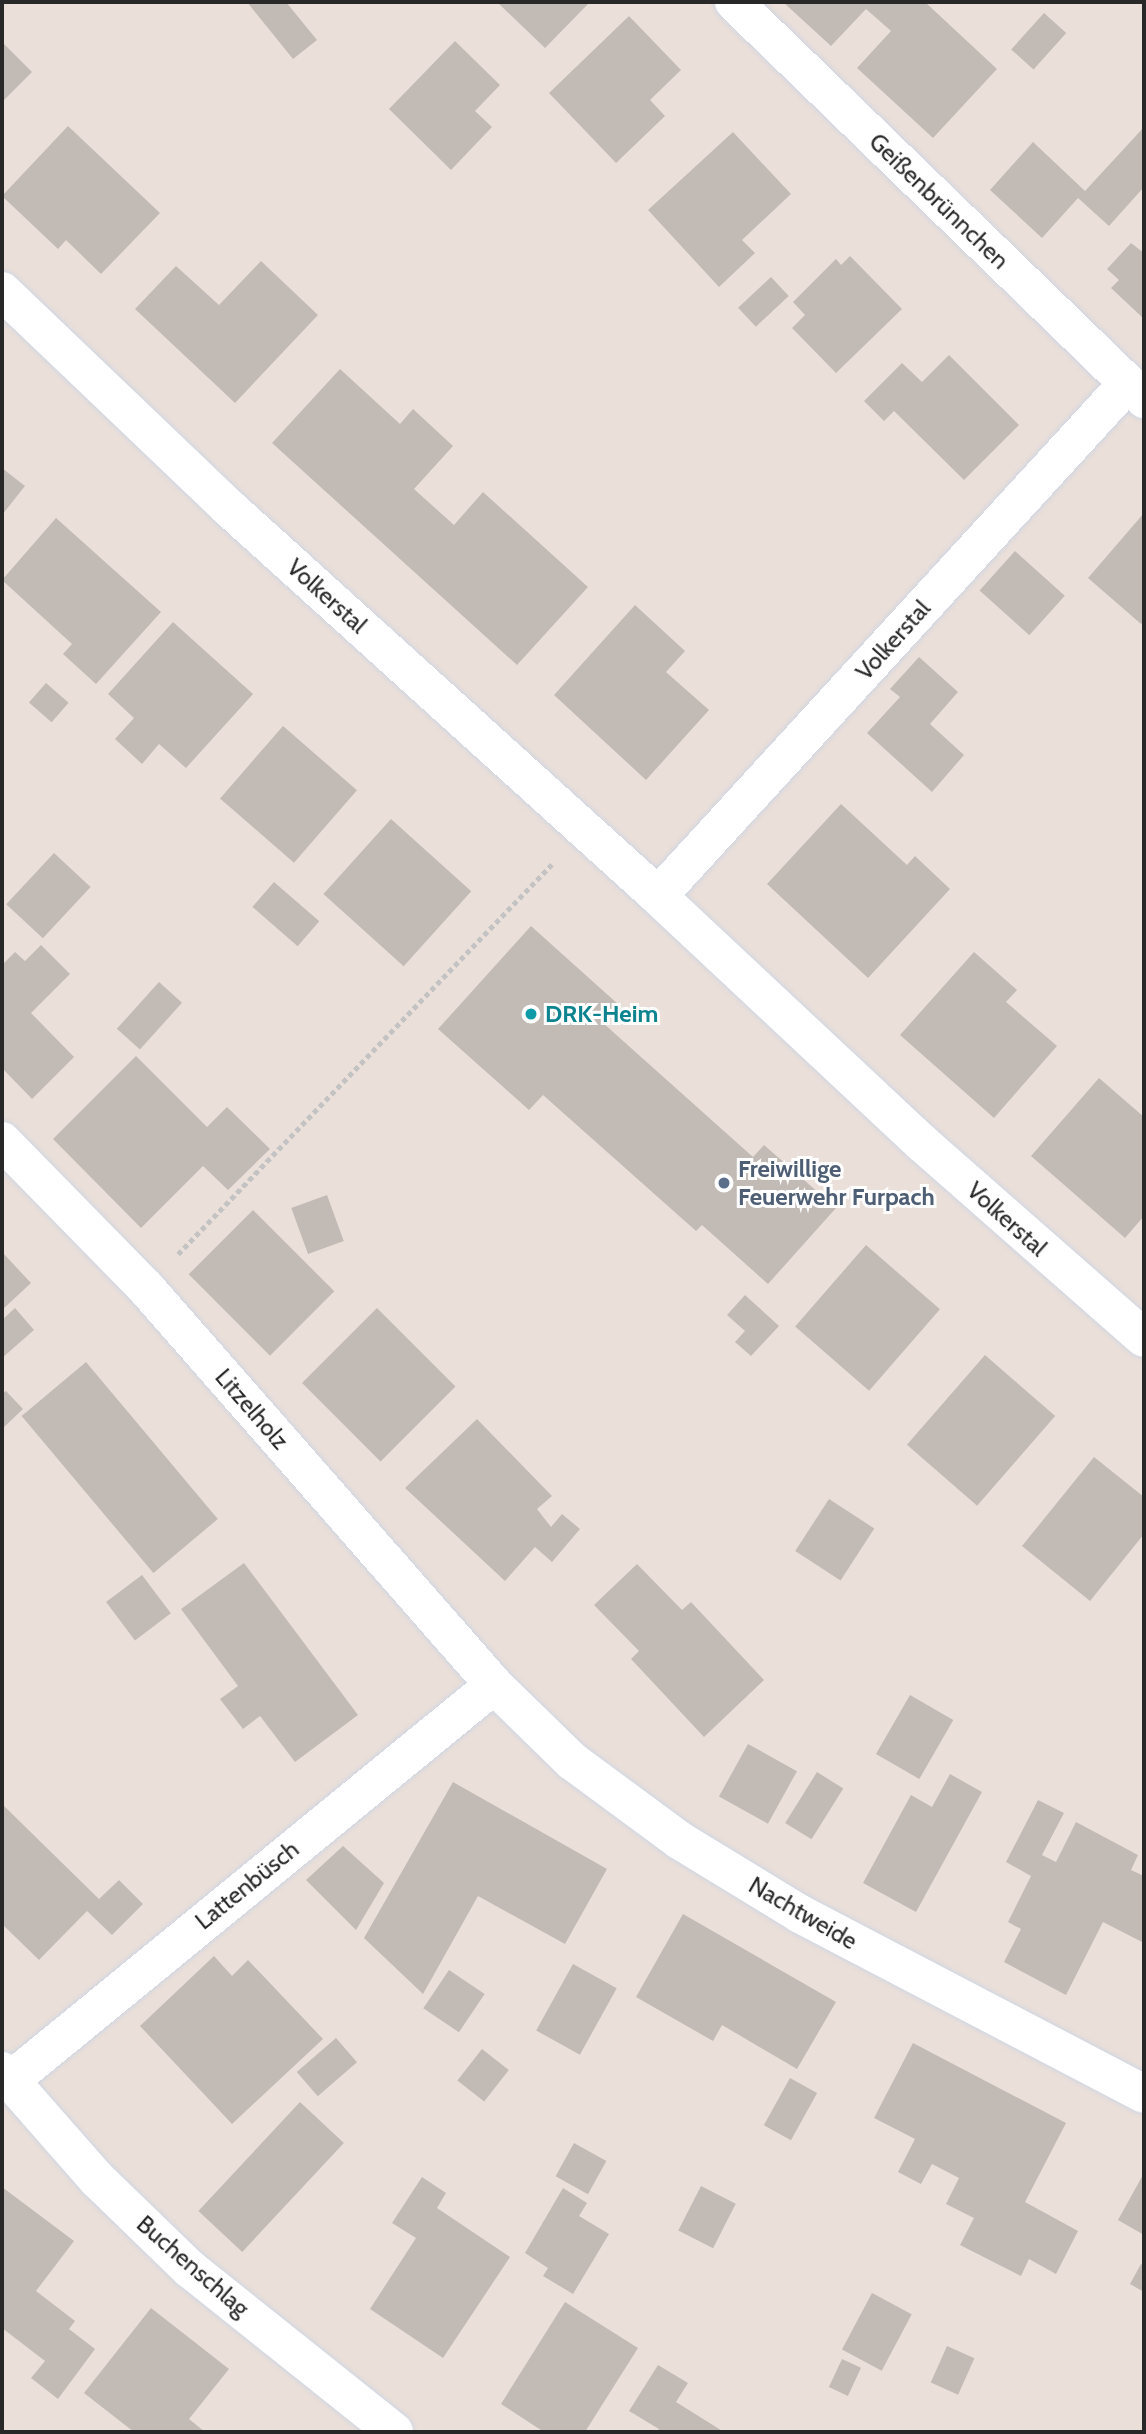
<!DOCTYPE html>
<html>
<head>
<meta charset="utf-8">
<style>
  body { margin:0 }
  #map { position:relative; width:1146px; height:2434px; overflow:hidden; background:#ebdfd9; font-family:Cabin,sans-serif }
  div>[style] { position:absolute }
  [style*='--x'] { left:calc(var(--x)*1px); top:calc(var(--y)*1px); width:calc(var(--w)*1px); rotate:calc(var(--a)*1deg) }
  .building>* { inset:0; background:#c2bbb5; transform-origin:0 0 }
  .path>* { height:4.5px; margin-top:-2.25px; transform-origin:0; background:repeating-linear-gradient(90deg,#c3c3c3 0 5px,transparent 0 8.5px) }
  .roads { filter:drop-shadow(0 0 2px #ced6e2) drop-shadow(0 0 2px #ced6e2) }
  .street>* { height:38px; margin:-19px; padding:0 19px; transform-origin:19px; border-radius:19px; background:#fff }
  .dots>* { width:19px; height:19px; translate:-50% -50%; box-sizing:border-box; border:4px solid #fff; border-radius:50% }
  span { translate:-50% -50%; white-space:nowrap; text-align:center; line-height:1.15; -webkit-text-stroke:6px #fff; paint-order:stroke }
  .street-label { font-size:24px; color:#282828 }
  .culture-label { font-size:24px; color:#0d838f; font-weight:700 }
  .left { translate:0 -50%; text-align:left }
  .service-label { font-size:24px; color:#4e5e75; font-weight:700 }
  .frame { position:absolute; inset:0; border:4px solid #282828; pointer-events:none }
</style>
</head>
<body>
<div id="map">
  <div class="building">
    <i style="clip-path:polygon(247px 2px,286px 2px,317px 40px,293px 59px)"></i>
    <i style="clip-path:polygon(497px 2px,590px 2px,545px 48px)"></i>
    <i style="clip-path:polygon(783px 2px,925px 2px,997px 69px,933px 138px,857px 68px,891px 31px,866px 9px,831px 46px)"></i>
    <i style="left:1044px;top:13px;width:30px;height:49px;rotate:42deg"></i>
    <i style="clip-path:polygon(629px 16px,681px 70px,650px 100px,665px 116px,616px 163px,549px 93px)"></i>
    <i style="clip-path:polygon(455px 41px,500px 85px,475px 111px,492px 127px,451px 170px,389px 109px)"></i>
    <i style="clip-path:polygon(2px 42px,32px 72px,2px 102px)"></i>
    <i style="clip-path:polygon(68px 126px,160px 213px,101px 274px,66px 240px,58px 249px,2px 196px)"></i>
    <i style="clip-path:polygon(1144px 127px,1144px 187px,1109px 226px,1078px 198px,1042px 238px,990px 190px,1033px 142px,1085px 191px)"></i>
    <i style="clip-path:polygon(733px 132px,791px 194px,742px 240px,755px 253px,719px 287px,648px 210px)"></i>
    <i style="clip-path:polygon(1131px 243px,1144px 253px,1144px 319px,1111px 288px,1119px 280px,1107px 269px)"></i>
    <i style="clip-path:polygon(850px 256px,902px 309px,836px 373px,792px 328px,805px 315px,793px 302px,836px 259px,841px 265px)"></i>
    <i style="clip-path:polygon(261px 261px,318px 315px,235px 403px,135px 309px,176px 266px,219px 305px)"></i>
    <i style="left:771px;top:277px;width:26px;height:45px;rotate:47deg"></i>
    <i style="clip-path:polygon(949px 355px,1019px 425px,964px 480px,894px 411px,884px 421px,864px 401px,902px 363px,922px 382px)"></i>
    <i style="clip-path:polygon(340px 369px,400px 424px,413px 409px,453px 446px,414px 489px,454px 525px,483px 492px,588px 587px,517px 665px,272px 443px)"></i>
    <i style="clip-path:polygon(2px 468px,25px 486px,2px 515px)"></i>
    <i style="clip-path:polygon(1144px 513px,1144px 621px,1141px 624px,1088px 578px)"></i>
    <i style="clip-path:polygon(56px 518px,161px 612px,96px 684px,63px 654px,72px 644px,2px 580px)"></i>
    <i style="left:1015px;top:551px;width:67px;height:53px;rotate:42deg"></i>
    <i style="clip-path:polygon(635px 605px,685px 651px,666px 672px,709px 710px,646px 780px,554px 695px)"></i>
    <i style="clip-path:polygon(173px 622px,253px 694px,186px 768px,159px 744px,142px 764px,115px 739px,134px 718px,108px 694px)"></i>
    <i style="clip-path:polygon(919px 657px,958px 692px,930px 724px,964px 755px,932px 792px,867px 733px,900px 697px,890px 689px)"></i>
    <i style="left:46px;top:683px;width:30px;height:26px;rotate:41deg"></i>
    <i style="left:283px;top:726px;width:98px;height:96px;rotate:41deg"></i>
    <i style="clip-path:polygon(841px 804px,907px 865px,915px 856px,950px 889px,868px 978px,767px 884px)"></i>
    <i style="left:391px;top:819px;width:108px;height:101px;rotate:42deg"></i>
    <i style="left:54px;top:853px;width:50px;height:70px;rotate:43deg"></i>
    <i style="left:274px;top:882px;width:60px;height:33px;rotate:41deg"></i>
    <i style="clip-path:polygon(531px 926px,619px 1005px,603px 1023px,753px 1157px,764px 1145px,836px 1208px,768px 1284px,702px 1225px,696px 1231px,543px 1095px,529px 1110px,438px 1029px)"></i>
    <i style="clip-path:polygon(41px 945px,70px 974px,31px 1013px,74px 1057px,32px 1099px,2px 1068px,2px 965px,15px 952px,25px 961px)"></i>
    <i style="clip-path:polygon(974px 952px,1017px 990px,1006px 1002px,1057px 1046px,994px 1118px,900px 1035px)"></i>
    <i style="left:159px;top:982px;width:31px;height:63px;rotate:42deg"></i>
    <i style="clip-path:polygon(136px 1056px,207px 1127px,227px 1107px,270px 1149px,228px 1190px,203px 1166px,141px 1228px,53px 1139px)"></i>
    <i style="clip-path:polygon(1099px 1078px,1144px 1117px,1144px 1216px,1125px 1238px,1031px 1156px)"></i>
    <i style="left:327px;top:1195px;width:49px;height:38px;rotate:70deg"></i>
    <i style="left:253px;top:1210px;width:115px;height:91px;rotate:45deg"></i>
    <i style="left:866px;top:1245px;width:98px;height:108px;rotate:41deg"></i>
    <i style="clip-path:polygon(2px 1252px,31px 1283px,2px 1310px)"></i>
    <i style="clip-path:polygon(745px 1295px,779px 1326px,751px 1356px,735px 1342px,745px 1331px,727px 1315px)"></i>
    <i style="clip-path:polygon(15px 1308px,34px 1330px,2px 1358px,2px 1320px)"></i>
    <i style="left:377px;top:1308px;width:111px;height:106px;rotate:45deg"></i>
    <i style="left:985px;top:1355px;width:93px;height:119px;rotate:41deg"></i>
    <i style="left:86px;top:1362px;width:205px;height:84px;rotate:50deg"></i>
    <i style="clip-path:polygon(6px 1391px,23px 1409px,2px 1429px,2px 1394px)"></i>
    <i style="clip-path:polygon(477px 1419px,552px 1496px,537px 1509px,551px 1527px,562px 1514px,580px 1529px,552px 1562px,535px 1547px,505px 1581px,405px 1488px)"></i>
    <i style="clip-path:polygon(1094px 1457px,1144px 1497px,1144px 1534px,1090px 1601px,1022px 1546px)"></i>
    <i style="left:829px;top:1499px;width:54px;height:62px;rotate:33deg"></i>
    <i style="clip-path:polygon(244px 1563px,358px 1715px,295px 1762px,260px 1716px,243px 1729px,220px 1699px,238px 1686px,181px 1609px)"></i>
    <i style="clip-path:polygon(637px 1564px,682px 1610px,691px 1602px,764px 1680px,704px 1737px,631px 1659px,639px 1651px,594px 1605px)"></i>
    <i style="left:142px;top:1575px;width:48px;height:45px;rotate:53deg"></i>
    <i style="left:910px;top:1695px;width:50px;height:68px;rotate:30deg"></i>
    <i style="left:748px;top:1744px;width:56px;height:60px;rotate:29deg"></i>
    <i style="left:817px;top:1772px;width:31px;height:60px;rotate:32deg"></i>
    <i style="clip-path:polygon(950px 1774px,982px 1792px,916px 1912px,863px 1883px,911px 1795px,932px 1807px)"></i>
    <i style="clip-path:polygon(453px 1782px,607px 1869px,565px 1944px,478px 1896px,423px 1994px,364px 1938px)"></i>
    <i style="clip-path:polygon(1038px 1800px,1064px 1813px,1042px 1855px,1056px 1862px,1076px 1822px,1138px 1855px,1131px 1870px,1144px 1876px,1144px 1943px,1103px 1922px,1066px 1995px,1004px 1962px,1021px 1929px,1008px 1922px,1031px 1876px,1006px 1862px)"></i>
    <i style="clip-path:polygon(2px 1804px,99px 1899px,119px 1880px,143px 1904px,112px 1935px,87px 1911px,39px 1960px,2px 1924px)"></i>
    <i style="clip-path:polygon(343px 1846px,384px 1883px,356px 1930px,306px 1880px)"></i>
    <i style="clip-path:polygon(683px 1914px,836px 2002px,797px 2069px,722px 2025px,713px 2041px,636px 1997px)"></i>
    <i style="clip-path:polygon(214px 1956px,232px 1976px,248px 1960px,323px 2039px,232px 2124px,140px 2026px)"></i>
    <i style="left:573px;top:1964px;width:50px;height:76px;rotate:29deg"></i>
    <i style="left:449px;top:1970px;width:43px;height:46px;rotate:34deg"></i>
    <i style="left:336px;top:2038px;width:32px;height:52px;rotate:49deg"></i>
    <i style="clip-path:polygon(913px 2043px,1066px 2123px,1025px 2202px,1078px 2231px,1056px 2274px,1029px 2259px,1021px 2276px,960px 2245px,974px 2218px,946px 2204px,959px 2178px,932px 2164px,921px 2184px,898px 2172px,915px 2139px,874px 2118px)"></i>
    <i style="left:482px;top:2049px;width:34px;height:40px;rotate:38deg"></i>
    <i style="left:790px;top:2078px;width:31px;height:54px;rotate:29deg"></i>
    <i style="left:300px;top:2102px;width:60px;height:149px;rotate:43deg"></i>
    <i style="left:574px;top:2143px;width:37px;height:38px;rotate:29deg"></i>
    <i style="clip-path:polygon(1144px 2173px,1144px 2235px,1118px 2220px)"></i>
    <i style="clip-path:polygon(422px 2177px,446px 2193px,437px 2208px,510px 2257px,443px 2358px,370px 2309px,416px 2238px,392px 2223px)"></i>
    <i style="left:701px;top:2186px;width:39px;height:50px;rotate:27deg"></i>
    <i style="clip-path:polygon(2px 2187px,74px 2241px,36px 2291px,75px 2321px,69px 2329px,95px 2349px,58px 2399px,31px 2378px,45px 2361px,2px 2328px)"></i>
    <i style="clip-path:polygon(563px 2188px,587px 2203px,579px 2216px,609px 2234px,573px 2294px,543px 2276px,548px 2268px,525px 2253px)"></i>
    <i style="clip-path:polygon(1141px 2264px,1144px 2266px,1144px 2292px,1130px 2284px)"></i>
    <i style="left:872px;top:2293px;width:45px;height:64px;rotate:28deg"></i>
    <i style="clip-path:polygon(565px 2302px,638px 2348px,585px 2432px,544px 2432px,501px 2404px)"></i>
    <i style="clip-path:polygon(151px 2308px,229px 2369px,189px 2419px,205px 2432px,134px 2432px,84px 2393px)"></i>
    <i style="left:947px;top:2346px;width:30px;height:40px;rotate:24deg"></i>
    <i style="left:842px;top:2359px;width:21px;height:31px;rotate:25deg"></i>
    <i style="clip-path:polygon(658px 2365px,688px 2383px,676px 2402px,724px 2432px,657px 2432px,659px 2429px,629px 2411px)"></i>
  </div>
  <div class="path">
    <i style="--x:178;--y:1254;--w:540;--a:-46.2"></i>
  </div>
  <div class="roads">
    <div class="street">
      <i style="--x:734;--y:2;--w:571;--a:44.08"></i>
      <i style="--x:2;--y:291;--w:313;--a:43.7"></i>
      <i style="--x:228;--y:507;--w:580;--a:42.13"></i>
      <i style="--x:658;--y:896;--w:362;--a:43.1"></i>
      <i style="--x:922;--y:1143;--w:295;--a:41.3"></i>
      <i style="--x:658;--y:896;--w:694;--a:-47.51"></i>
      <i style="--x:2;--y:1141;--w:206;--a:45.6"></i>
      <i style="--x:146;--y:1288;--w:528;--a:48.76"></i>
      <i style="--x:494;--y:1685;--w:109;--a:44.3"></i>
      <i style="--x:572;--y:1761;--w:133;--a:36.4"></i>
      <i style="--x:679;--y:1840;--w:142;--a:31.4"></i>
      <i style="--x:800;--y:1914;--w:388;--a:27.6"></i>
      <i style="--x:2;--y:2071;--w:144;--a:48.7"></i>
      <i style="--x:97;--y:2179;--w:129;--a:44.1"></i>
      <i style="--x:190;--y:2269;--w:261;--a:38.6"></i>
      <i style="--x:11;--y:2080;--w:624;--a:-39.28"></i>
    </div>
  </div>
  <div class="dots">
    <i style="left:531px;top:1014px;background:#0f9aa8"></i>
    <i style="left:724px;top:1183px;background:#5c6f8a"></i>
  </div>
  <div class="street-label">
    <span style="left:939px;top:201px;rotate:44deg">Geißenbrünnchen</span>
    <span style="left:327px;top:596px;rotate:42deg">Volkerstal</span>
    <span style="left:893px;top:640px;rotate:-48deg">Volkerstal</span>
    <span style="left:1007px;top:1219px;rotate:42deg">Volkerstal</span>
    <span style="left:252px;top:1409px;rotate:49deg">Litzelholz</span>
    <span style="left:247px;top:1885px;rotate:-39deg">Lattenbüsch</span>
    <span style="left:803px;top:1913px;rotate:30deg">Nachtweide</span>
    <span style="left:193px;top:2266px;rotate:41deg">Buchenschlag</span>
  </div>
  <div class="culture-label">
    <span class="left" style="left:545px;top:1014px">DRK-Heim</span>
  </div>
  <div class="service-label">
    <span class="left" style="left:738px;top:1183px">Freiwillige<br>Feuerwehr Furpach</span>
  </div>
  <div class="frame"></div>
</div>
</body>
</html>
